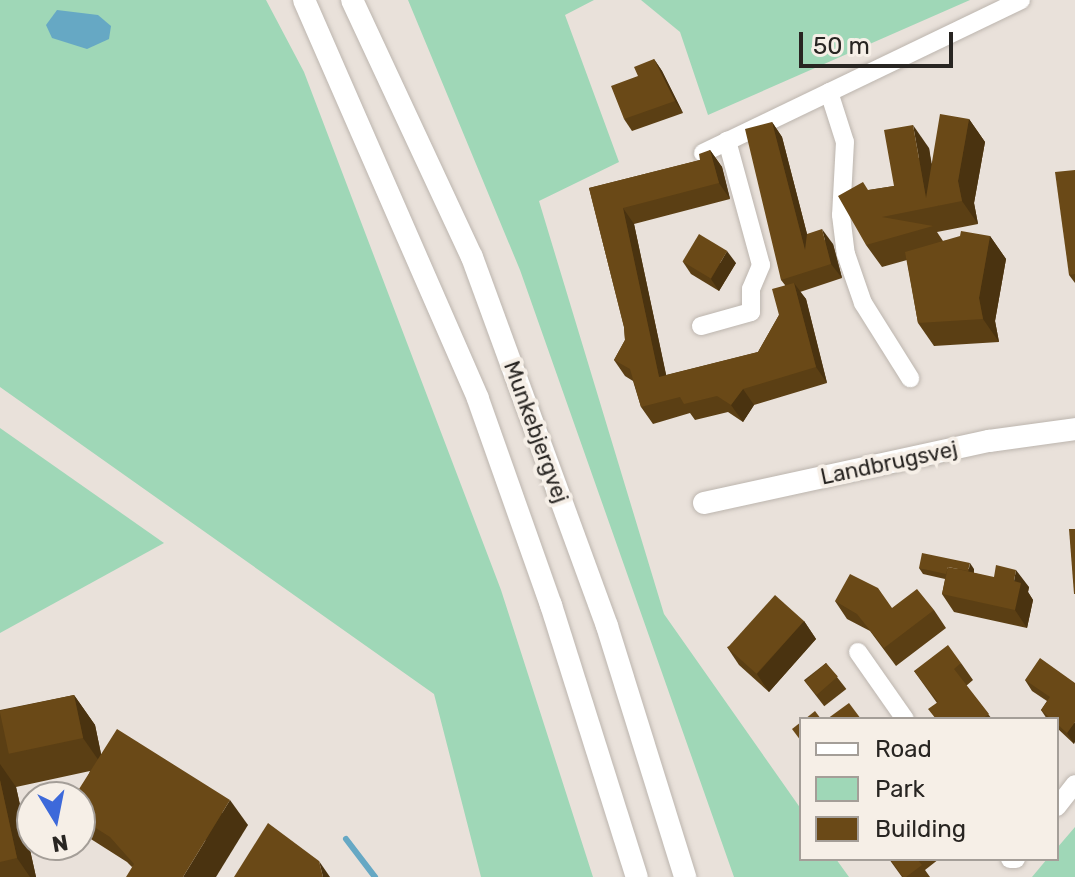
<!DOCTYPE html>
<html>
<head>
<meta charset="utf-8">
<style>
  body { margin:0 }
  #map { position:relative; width:1075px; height:877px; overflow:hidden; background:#e9e1da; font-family:Rubik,sans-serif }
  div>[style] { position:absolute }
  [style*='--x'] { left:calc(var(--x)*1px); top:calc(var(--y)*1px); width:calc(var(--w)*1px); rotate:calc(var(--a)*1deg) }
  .green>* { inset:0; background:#9fd7b7 }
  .water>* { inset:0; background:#66a8c4 }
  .stream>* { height:6px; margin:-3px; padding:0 3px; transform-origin:3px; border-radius:3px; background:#66a8c4 }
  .roads { filter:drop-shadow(0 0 2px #bcb5ae) drop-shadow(0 0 2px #bcb5ae) }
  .minor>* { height:18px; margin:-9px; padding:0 9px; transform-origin:9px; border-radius:9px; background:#fff }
  .tertiary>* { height:22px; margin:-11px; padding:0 11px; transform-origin:11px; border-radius:11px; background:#fff }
  .wall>* { inset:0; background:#5b3f14; transform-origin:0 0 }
  .shaded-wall>* { inset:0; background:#4a3310 }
  .building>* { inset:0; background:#6a4917; transform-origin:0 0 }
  span { translate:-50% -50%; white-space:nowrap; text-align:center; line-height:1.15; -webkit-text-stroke:8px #f6efe7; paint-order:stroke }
  .street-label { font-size:22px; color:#282522 }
  .legend { position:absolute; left:799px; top:717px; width:260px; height:144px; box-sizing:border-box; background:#f6efe7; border:2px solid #a49e98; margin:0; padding:10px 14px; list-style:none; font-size:24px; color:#282522 }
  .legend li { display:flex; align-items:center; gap:16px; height:40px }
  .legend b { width:40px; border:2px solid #a49e98 }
  .north { position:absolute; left:16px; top:781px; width:80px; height:80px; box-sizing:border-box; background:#f6efe7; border:2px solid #a49e98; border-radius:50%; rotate:170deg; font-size:22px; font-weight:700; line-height:32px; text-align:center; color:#282522 }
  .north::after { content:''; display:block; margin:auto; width:28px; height:36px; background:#3d69da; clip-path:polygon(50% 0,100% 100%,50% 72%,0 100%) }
  .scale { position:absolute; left:799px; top:32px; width:154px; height:36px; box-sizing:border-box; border:4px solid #282522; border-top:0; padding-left:10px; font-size:24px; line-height:28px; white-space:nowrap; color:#282522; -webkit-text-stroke:6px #f6efe7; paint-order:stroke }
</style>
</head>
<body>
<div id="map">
  <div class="green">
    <i style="clip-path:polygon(0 0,266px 0,304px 72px,501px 590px,593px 877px,481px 877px,434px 694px,0 387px)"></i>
    <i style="clip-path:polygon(408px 0,594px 0,565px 15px,619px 162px,539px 201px,664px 614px,801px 809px,801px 859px,836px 859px,849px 877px,734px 877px,520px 270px)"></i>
    <i style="clip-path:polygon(641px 0,970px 0,708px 115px,680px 32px)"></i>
    <i style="clip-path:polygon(0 428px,164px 543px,0 633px)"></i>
    <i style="clip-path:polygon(1075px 827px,1075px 877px,1032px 877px,1047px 859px,1057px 859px,1057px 848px)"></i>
  </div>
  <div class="water">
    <i style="clip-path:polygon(57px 10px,98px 15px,111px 26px,109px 39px,87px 49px,52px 38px,46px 25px)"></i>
  </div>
  <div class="stream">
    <i style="--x:346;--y:839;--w:48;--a:52.7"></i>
  </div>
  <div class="roads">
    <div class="minor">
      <i style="--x:829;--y:92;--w:52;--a:72.3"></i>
      <i style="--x:845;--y:142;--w:73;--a:93.1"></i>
      <i style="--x:841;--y:215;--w:39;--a:83"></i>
      <i style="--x:846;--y:254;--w:52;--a:70.9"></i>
      <i style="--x:863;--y:303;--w:89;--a:57.9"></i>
      <i style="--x:703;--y:153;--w:353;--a:-25.7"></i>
      <i style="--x:701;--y:326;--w:52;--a:-15.6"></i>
      <i style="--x:751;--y:312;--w:23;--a:-90"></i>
      <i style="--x:751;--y:289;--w:26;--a:-67"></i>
      <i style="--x:761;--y:265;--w:129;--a:-105.3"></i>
      <i style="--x:858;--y:652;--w:82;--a:55"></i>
      <i style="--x:1057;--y:807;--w:29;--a:-52"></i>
      <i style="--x:1010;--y:859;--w:6;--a:0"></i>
    </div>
    <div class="tertiary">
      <i style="--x:304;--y:0;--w:435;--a:66.4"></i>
      <i style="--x:478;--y:399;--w:219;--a:70.5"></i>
      <i style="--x:551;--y:605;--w:285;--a:72.5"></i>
      <i style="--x:352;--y:0;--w:284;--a:65"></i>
      <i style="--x:472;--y:257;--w:393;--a:69.9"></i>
      <i style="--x:607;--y:626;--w:263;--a:72.7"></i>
      <i style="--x:704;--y:503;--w:292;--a:-12.3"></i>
      <i style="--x:989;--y:441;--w:87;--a:-7.9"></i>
    </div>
  </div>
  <div class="wall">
    <i style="clip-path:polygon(654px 59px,662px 71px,683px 113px,632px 131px,624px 119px)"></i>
    <i style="clip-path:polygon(969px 119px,985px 142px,974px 203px,978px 224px,937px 232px,943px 241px,990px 236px,1006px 259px,995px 321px,999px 342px,934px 346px,918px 323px,907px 260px,882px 267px,866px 245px,869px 190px,894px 186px,929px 148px,931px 164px)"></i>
    <i style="clip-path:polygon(772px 122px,782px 137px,807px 234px,833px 244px,842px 278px,800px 292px,806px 299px,827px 383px,754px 405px,743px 422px,728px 412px,695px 420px,690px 413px,653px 424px,641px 407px,633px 381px,625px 376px,614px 360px,625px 340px,624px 327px,589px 188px,700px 160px,710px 150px,722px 167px,730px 199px,634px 224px,666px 375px,758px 352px,779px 315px,785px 285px,781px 280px)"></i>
    <i style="clip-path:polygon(1075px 170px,1075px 283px,1069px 275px)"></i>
    <i style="clip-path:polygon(683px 262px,736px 263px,719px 291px,691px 274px)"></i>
    <i style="clip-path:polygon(919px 568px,974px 569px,974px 573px,1029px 587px,1028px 592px,1033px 600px,1027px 628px,954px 612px,942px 594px,945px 579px,923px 574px)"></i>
    <i style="clip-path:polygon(835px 601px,892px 608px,934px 610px,946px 628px,896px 666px,870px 631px,847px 619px)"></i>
    <i style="clip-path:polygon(804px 621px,816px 639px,769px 692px,739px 665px,727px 647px)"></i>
    <i style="left:826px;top:663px;width:33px;height:28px;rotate:52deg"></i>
    <i style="clip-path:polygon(961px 663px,973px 680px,966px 686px,992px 719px,935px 719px,937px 703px,914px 671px)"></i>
    <i style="clip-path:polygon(1025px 680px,1075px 683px,1074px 744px,1057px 728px,1057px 719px,1047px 719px,1041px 710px,1047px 701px,1032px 691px)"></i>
    <i style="clip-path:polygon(74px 695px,95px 725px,101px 754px,248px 825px,132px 867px,127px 862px,83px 834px,80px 830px,80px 797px,90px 771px,16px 787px,36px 877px,0 877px,0 710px)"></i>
    <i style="clip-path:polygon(889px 859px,939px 859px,925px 870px,930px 877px,902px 877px)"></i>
  </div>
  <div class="shaded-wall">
    <i style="clip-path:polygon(654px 59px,662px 71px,683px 113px,675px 101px)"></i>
    <i style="clip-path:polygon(969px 119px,985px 142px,974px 203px,978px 224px,962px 201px,958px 181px)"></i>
    <i style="clip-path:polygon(772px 122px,782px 137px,815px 265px,805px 250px)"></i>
    <i style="clip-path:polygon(913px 125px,929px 148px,939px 206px,926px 198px)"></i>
    <i style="clip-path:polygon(710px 150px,722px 167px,730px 199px,719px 183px)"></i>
    <i style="clip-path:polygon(623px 208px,634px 224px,670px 393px,659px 377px)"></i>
    <i style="clip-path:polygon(822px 229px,833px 244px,842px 278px,831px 264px)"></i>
    <i style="clip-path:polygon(990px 236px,1006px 259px,995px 321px,999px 342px,983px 319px,979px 298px)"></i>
    <i style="clip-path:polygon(727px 251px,736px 263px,719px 291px,711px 279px)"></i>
    <i style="clip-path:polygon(794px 283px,806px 299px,827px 383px,816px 367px)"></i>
    <i style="clip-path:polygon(743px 389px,754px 405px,743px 422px,731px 405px)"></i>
    <i style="clip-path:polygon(970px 563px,974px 569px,971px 585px,967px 579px)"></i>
    <i style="clip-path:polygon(1016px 570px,1029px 587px,1028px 592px,1033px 600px,1027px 628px,1015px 610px,1014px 581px)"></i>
    <i style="clip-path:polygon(804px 621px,816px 639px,769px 692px,757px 674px)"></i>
    <i style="clip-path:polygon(74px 695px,95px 725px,104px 768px,83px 738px)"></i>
    <i style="clip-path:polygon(1075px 722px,1075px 742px,1074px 744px,1067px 733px)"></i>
    <i style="clip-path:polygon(0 764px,16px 787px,36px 877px,30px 877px,17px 858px,0 780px)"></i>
    <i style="clip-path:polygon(230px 800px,248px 825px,216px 877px,183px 877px)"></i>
    <i style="clip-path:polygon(319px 861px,330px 877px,323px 877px)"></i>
  </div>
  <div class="building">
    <i style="clip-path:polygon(654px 59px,675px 101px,624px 119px,611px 86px,638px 76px,634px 67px)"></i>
    <i style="clip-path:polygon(940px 114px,969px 119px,958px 181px,962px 201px,882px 217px,933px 226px,866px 245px,838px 196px,863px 182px,868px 190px,894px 186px,884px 130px,913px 125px,926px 198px)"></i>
    <i style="clip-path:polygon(772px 122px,805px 250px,807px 234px,822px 229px,831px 264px,781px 280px,745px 129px)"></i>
    <i style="clip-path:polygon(710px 150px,719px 183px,623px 208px,659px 377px,758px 352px,779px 315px,772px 289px,794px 283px,816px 367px,743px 389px,731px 405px,717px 396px,684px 404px,680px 397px,641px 407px,630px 369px,614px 360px,625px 340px,624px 327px,589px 188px,700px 160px,699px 154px)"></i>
    <i style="clip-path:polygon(1075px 170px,1075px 274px,1069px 275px,1055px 172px)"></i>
    <i style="clip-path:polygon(961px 231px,990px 236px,979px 298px,983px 319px,918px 323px,905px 252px,960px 236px)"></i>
    <i style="left:699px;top:234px;width:33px;height:32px;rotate:31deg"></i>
    <i style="clip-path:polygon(1069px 529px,1075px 529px,1075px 594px,1074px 594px)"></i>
    <i style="clip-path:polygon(922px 553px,970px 563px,968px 571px,948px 567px,946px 574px,919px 568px)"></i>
    <i style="clip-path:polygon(996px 565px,1016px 570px,1014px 581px,1021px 583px,1015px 610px,942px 594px,948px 567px,994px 577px)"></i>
    <i style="clip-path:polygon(850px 574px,878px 588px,892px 608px,917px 589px,934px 610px,884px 648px,857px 614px,835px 601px)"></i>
    <i style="left:775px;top:595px;width:39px;height:71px;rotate:42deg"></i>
    <i style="clip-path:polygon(948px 645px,961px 663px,954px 669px,989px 714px,982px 719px,936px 719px,928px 709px,938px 702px,914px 671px)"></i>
    <i style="clip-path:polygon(1040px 658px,1075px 683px,1075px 722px,1067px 733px,1057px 724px,1057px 719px,1051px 719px,1041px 710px,1050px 697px,1025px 680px)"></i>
    <i style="left:826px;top:663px;width:18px;height:28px;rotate:49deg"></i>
    <i style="left:74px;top:695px;width:44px;height:76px;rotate:78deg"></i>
    <i style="clip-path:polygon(849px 703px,861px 719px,827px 719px)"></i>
    <i style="clip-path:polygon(815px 711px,821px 719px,805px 719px)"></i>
    <i style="clip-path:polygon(801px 722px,801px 741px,792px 729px)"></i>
    <i style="clip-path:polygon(117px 729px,230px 800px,183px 877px,126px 877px,134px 864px,110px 837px,80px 818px,80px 797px,74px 797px)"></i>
    <i style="clip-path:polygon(0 780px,17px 858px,0 862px)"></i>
    <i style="clip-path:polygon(268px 823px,319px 861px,323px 877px,234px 877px)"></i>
    <i style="clip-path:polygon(890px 859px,917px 859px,922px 865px,906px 877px,903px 877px)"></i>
  </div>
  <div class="street-label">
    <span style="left:536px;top:432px;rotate:70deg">Munkebjergvej</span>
    <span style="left:889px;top:463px;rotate:-12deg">Landbrugsvej</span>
  </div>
  <ul class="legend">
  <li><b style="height:10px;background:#fff"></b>Road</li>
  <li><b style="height:22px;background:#9fd7b7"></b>Park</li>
  <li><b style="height:22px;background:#6a4917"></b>Building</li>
  </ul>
  <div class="north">N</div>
  <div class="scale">50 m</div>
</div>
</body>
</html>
